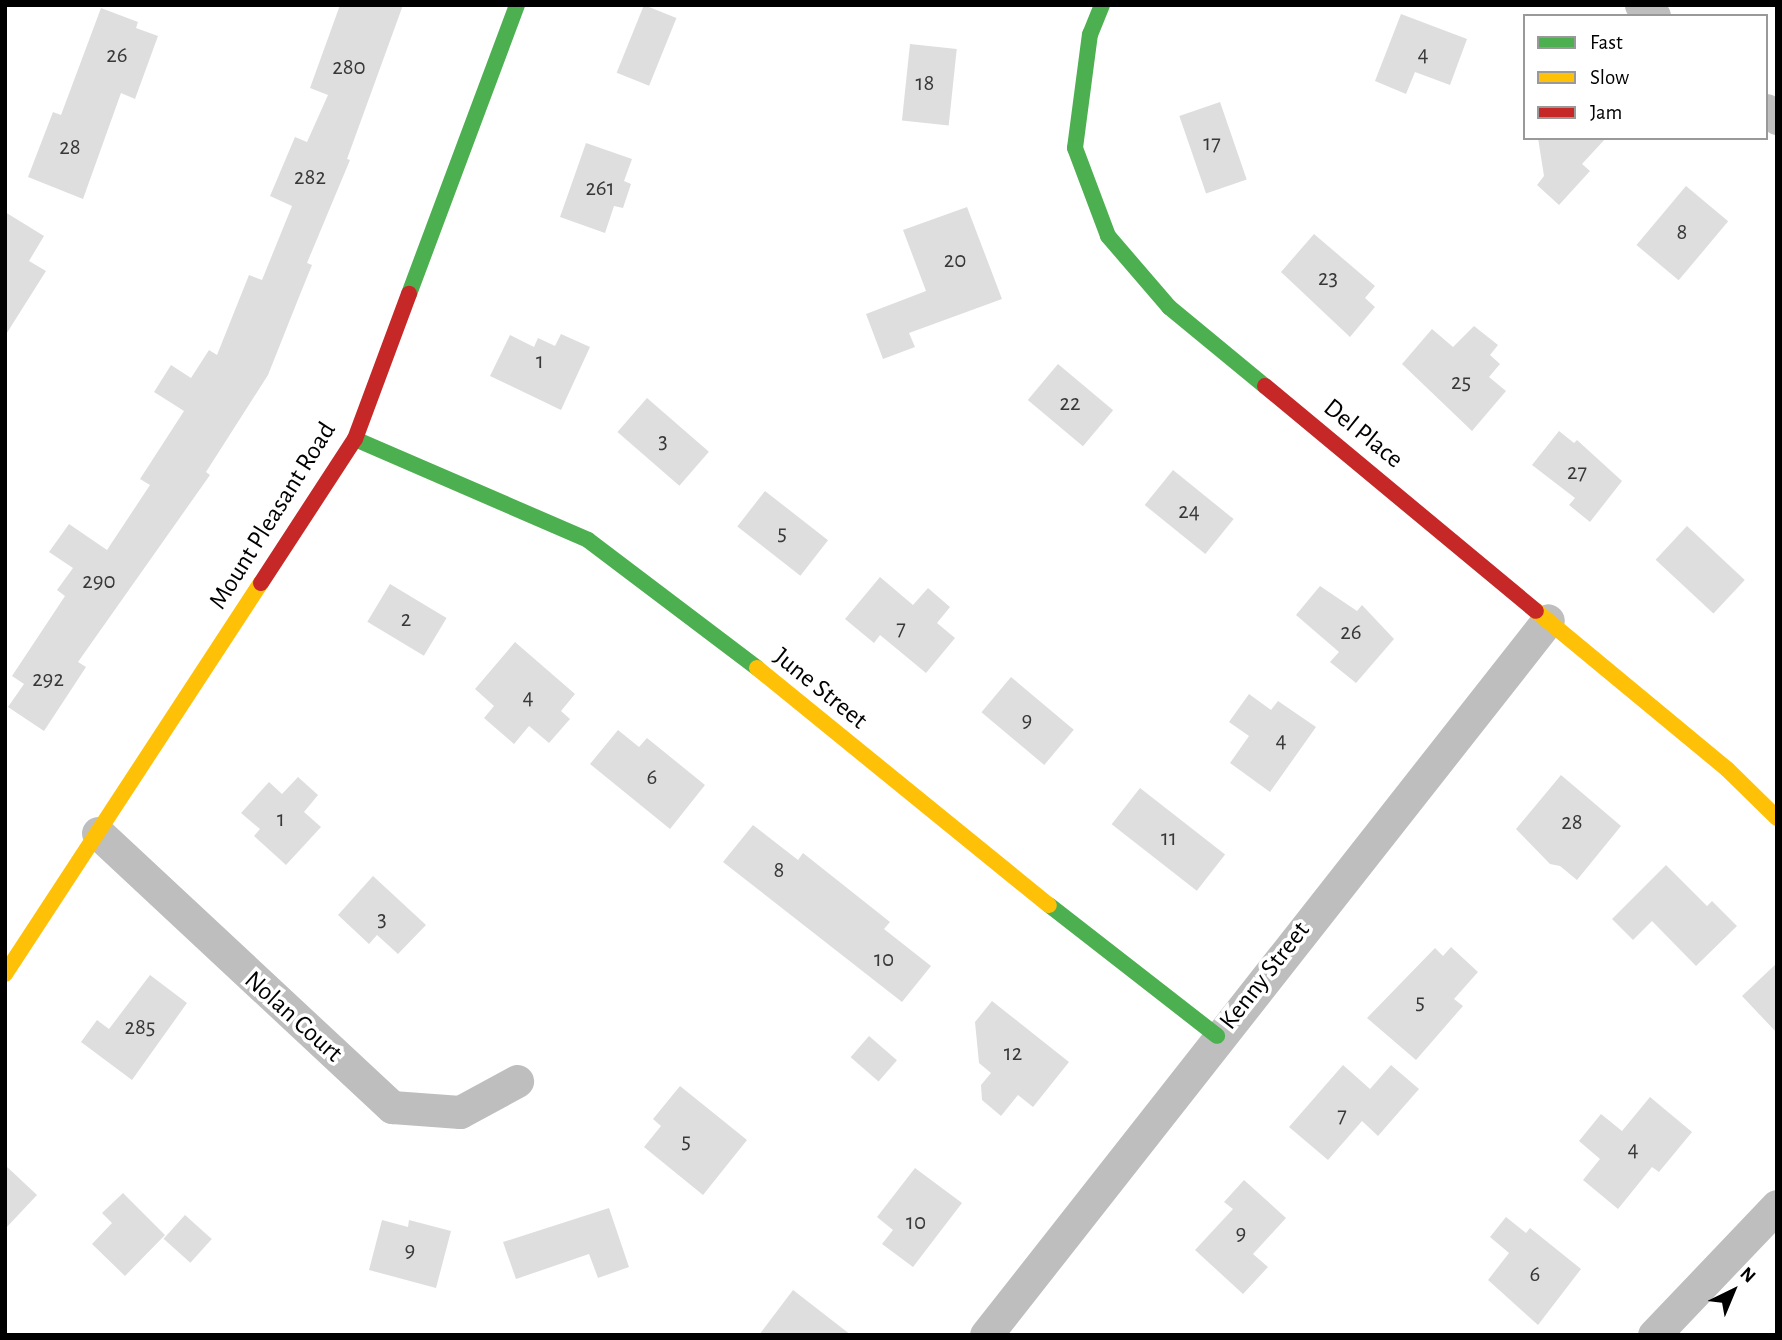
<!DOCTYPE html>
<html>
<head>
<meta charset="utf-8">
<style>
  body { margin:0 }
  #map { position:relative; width:1782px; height:1340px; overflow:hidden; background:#fff; font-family:"Alegreya Sans",sans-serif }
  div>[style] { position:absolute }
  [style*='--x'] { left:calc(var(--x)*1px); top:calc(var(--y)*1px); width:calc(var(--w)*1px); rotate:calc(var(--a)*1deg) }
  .building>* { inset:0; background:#dedede; transform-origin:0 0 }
  .street>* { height:33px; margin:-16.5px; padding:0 16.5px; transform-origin:16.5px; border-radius:16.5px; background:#bebebe }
  .fast>* { height:16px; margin:-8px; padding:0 8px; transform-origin:8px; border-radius:8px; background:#4caf50 }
  .slow>* { height:16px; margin:-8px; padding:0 8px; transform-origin:8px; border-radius:8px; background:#ffc107 }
  .jam>* { height:16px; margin:-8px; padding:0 8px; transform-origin:8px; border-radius:8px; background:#c62828 }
  span { translate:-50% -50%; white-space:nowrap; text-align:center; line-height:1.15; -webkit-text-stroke:7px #fff; paint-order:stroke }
  .number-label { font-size:23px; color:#383838 }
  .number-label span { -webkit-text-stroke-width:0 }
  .street-label { font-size:26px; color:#000 }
  .frame { position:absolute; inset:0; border:7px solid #000; pointer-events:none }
  .legend { position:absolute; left:1523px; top:14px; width:245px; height:126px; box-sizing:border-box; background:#fff; border:2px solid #999; margin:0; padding:9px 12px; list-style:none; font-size:21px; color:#000 }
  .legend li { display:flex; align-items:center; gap:14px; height:35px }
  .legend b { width:35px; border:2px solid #999 }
  .north { position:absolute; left:1698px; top:1256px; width:70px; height:70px; -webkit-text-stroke:5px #fff; paint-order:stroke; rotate:43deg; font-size:19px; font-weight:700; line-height:28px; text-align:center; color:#000 }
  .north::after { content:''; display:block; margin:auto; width:24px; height:32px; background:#000; clip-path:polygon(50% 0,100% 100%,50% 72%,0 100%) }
</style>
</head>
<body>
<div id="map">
  <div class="building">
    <i style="clip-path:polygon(340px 5px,403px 5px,347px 159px,350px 160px,307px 263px,312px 265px,299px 297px,268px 375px,206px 472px,210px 475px,78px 662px,86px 667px,44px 731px,8px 707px,24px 684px,12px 676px,65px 596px,57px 590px,73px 568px,49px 552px,69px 524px,107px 550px,150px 485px,140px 479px,184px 411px,154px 392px,171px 365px,191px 378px,209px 350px,217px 355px,249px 275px,262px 280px,292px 206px,270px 196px,295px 137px,307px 142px,328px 95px,310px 88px)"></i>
    <i style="left:644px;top:5px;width:35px;height:73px;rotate:22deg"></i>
    <i style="clip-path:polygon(101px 8px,138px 22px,136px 28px,158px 36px,135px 99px,121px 93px,83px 199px,28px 177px,53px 112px,61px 115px)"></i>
    <i style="clip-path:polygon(1401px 14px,1467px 39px,1450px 85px,1415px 72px,1406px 94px,1375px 81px)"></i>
    <i style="left:910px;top:44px;width:47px;height:77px;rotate:6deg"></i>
    <i style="left:1220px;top:102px;width:82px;height:43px;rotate:71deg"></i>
    <i style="clip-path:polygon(1538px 138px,1606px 138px,1582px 164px,1590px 171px,1559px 205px,1537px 185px,1544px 176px)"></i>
    <i style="clip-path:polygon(586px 143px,632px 159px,624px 181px,631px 184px,623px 208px,614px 206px,605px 233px,560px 217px)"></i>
    <i style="left:1686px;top:186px;width:55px;height:77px;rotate:40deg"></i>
    <i style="clip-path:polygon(967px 207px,1002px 299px,909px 333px,915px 347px,883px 359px,866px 314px,926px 291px,903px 230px)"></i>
    <i style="clip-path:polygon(5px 212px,44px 236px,29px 261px,46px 271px,5px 336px)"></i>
    <i style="clip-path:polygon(1314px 234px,1375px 286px,1365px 298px,1375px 307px,1350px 337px,1281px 272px)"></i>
    <i style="clip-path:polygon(1474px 326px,1498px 345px,1490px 355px,1500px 364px,1489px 377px,1506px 391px,1472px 431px,1402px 364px,1432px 329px,1453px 347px)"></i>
    <i style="clip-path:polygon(561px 334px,590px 347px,561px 410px,490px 376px,510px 335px,534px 347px,538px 338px,555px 346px)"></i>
    <i style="left:1058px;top:364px;width:72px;height:47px;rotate:40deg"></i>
    <i style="left:647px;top:398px;width:82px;height:45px;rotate:41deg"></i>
    <i style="clip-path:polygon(1559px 431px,1574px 443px,1577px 440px,1622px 481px,1590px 522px,1569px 505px,1575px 498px,1532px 465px)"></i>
    <i style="left:1173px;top:470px;width:78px;height:45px;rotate:39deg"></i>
    <i style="left:765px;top:491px;width:80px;height:45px;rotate:38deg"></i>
    <i style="left:1687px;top:526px;width:79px;height:46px;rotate:43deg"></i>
    <i style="clip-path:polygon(880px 577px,913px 605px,928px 588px,950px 607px,937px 623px,955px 638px,926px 673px,880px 635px,874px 643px,845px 619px)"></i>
    <i style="left:390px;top:584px;width:66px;height:44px;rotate:31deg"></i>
    <i style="clip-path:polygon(1320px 586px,1357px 611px,1362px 605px,1394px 639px,1356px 683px,1330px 662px,1339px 652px,1296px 615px)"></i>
    <i style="clip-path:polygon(515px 642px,575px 694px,561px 711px,570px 719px,549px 743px,529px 726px,514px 744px,484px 718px,494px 706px,475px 689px)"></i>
    <i style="left:1011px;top:677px;width:82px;height:46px;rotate:40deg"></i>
    <i style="clip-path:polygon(1249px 694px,1271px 710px,1278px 701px,1316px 727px,1270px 792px,1230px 763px,1249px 736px,1229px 722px)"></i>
    <i style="clip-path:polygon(618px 730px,639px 747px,647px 738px,705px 785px,670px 829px,590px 764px)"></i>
    <i style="clip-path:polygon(1561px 775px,1621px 826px,1577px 880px,1560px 866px,1550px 864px,1516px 829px)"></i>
    <i style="clip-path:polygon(298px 777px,318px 795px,304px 812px,321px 827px,286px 865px,254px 836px,260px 829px,241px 813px,269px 782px,282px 794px)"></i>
    <i style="left:1140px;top:788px;width:108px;height:46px;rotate:38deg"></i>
    <i style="clip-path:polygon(753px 825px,798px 860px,803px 853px,890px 922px,884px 929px,931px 966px,902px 1002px,723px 862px)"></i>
    <i style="clip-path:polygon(1666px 865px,1707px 906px,1712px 901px,1737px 926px,1696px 966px,1652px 921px,1633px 940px,1612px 919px)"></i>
    <i style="clip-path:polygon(373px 876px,426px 925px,398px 954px,377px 935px,369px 944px,338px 915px)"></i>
    <i style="clip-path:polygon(1451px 947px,1478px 972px,1454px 999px,1463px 1006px,1416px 1060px,1367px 1018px,1435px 948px,1443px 956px)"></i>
    <i style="clip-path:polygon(1777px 963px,1777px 1033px,1742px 996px)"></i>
    <i style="clip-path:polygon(150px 975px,187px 1003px,132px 1080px,81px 1042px,97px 1020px,109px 1029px)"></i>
    <i style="clip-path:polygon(992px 1001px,1069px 1062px,1033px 1107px,1018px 1095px,1001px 1116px,982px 1100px,981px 1085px,991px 1073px,979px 1063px,975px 1022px)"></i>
    <i style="left:869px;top:1036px;width:37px;height:28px;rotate:41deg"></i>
    <i style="clip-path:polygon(1343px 1065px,1370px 1089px,1391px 1065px,1419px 1089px,1378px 1136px,1362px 1121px,1328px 1160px,1289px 1127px)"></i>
    <i style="clip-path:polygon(680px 1086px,747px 1140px,703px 1195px,644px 1147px,661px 1126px,653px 1119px)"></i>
    <i style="clip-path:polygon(1650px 1097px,1692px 1132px,1659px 1172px,1652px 1167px,1618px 1209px,1583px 1180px,1600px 1159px,1579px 1141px,1601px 1114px,1622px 1131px)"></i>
    <i style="clip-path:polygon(5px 1165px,37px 1195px,5px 1229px)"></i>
    <i style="clip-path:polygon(915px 1168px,962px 1203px,913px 1267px,882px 1244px,893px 1230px,877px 1217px)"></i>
    <i style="clip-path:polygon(1244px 1180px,1286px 1218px,1253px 1254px,1268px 1267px,1243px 1294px,1195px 1250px,1233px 1209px,1224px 1202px)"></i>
    <i style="clip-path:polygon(123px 1193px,165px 1235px,125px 1276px,92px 1244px,112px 1223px,102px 1213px)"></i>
    <i style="clip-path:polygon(609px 1208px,629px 1267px,598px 1278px,589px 1254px,516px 1279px,503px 1242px)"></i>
    <i style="left:185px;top:1215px;width:36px;height:32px;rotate:42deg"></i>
    <i style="clip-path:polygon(1506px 1217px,1526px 1233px,1530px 1228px,1581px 1269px,1538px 1325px,1488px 1280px,1509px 1253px,1490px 1237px)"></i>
    <i style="clip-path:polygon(382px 1220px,408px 1227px,409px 1220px,451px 1231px,436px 1288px,369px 1270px)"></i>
    <i style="clip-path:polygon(793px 1290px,851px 1335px,759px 1335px)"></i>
  </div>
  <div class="street">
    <i style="--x:1641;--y:5;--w:17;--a:40"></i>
    <i style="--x:1766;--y:110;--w:14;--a:36"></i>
    <i style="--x:98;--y:833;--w:402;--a:43"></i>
    <i style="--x:392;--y:1107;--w:68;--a:4.2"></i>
    <i style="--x:460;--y:1112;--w:65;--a:-28.5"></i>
    <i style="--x:986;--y:1335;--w:909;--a:-51.83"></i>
    <i style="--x:1654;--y:1335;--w:178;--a:-46.4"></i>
  </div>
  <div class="fast">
    <i style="--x:1102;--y:5;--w:31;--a:112"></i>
    <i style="--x:1090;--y:34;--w:115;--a:97.5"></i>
    <i style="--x:1075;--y:148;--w:94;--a:69.4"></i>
    <i style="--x:1108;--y:236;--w:94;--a:49.3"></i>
    <i style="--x:1169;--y:307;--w:124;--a:39.5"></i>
    <i style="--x:409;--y:294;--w:309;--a:-69.5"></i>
    <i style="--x:355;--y:439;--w:254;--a:23.4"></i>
    <i style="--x:588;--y:540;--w:212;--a:37.1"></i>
    <i style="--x:1049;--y:905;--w:213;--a:37.9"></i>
  </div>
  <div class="slow">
    <i style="--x:1536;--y:611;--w:248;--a:39.6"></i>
    <i style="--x:1727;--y:769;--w:70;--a:44.4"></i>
    <i style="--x:757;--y:668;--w:376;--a:39.1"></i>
    <i style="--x:5;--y:974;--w:467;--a:-56.8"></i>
  </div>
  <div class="jam">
    <i style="--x:1265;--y:386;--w:352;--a:39.7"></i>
    <i style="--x:261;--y:583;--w:172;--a:-56.9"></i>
    <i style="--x:355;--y:439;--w:155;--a:-69.6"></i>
  </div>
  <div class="number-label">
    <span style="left:1423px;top:55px">4</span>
    <span style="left:117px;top:56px">26</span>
    <span style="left:349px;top:68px">280</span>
    <span style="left:925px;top:84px">18</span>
    <span style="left:1212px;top:144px">17</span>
    <span style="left:70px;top:148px">28</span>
    <span style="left:310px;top:178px">282</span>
    <span style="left:600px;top:189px">261</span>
    <span style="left:1682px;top:233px">8</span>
    <span style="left:955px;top:261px">20</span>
    <span style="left:1328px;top:279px">23</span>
    <span style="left:540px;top:362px">1</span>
    <span style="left:1461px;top:383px">25</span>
    <span style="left:1070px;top:404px">22</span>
    <span style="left:663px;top:442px">3</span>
    <span style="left:1577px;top:473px">27</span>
    <span style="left:1189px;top:512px">24</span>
    <span style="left:782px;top:534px">5</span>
    <span style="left:99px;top:582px">290</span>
    <span style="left:406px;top:620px">2</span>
    <span style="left:901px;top:629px">7</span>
    <span style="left:1351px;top:633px">26</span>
    <span style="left:48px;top:680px">292</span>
    <span style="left:528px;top:698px">4</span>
    <span style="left:1027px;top:721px">9</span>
    <span style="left:1281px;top:741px">4</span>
    <span style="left:652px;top:778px">6</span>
    <span style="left:281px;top:820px">1</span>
    <span style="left:1572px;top:823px">28</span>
    <span style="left:1169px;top:839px">11</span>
    <span style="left:779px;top:871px">8</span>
    <span style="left:382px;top:920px">3</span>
    <span style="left:884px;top:960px">10</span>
    <span style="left:1420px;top:1003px">5</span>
    <span style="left:140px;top:1028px">285</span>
    <span style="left:1013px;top:1054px">12</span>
    <span style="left:1342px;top:1116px">7</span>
    <span style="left:686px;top:1142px">5</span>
    <span style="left:1633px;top:1150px">4</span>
    <span style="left:916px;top:1223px">10</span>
    <span style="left:1241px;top:1234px">9</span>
    <span style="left:410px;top:1251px">9</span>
    <span style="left:1535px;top:1275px">6</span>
  </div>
  <div class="street-label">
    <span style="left:1363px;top:434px;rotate:39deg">Del Place</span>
    <span style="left:273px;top:516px;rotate:-58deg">Mount Pleasant Road</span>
    <span style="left:820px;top:689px;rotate:39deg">June Street</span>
    <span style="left:1265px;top:976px;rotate:-52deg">Kenny Street</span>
    <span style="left:293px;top:1017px;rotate:42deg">Nolan Court</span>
  </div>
  <div class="frame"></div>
  <ul class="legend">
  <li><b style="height:9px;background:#4caf50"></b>Fast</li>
  <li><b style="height:9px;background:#ffc107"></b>Slow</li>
  <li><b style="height:9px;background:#c62828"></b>Jam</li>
  </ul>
  <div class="north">N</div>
</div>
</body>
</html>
